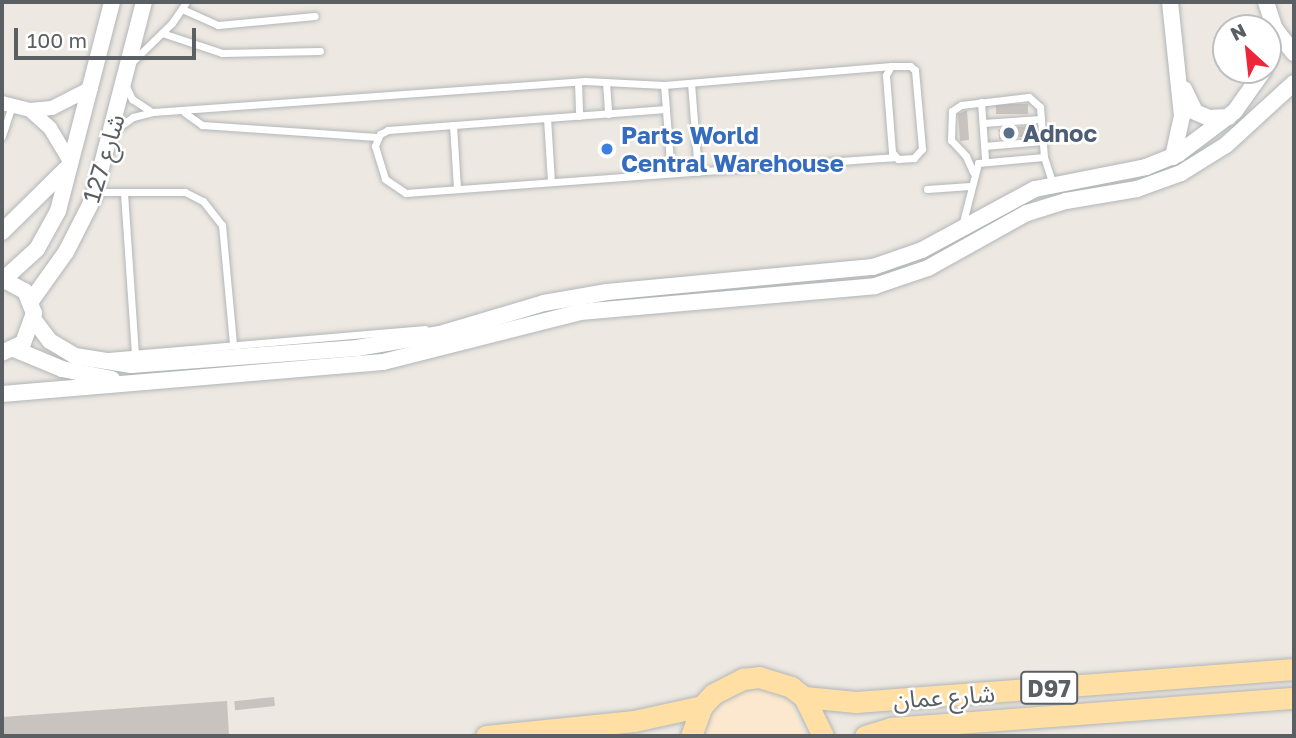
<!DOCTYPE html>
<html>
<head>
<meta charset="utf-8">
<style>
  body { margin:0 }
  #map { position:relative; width:1296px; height:738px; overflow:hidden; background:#ede8e1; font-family:"Golos Text","Noto Sans Arabic",sans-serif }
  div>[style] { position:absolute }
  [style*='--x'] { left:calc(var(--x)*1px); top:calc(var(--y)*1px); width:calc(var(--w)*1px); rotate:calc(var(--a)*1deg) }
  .sand>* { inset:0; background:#fbe8ce }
  .building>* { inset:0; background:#c8c3be; transform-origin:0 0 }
  .roads { filter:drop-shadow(0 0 2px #b2b6b9) drop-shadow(0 0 2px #b2b6b9) }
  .service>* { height:7px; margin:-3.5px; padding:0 3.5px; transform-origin:3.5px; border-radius:3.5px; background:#fff }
  .minor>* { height:14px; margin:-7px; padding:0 7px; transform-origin:7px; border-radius:7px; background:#fff }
  .tertiary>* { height:16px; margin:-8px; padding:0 8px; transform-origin:8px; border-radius:8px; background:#fff }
  .primary>* { height:21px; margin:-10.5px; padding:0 10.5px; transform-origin:10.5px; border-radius:10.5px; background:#ffdfa4 }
  .dots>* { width:19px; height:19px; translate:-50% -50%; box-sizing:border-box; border:4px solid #fff; border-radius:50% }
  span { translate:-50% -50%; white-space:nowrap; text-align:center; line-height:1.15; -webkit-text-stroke:5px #fff; paint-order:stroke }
  .shield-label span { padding:2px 5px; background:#fff; border:2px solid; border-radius:5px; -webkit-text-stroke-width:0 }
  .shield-label { font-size:23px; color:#5a5f63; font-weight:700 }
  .service-label { font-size:24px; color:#4e5e75; font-weight:700 }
  .left { translate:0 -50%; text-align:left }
  .shop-label { font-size:24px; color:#366cbe; font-weight:700 }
  .street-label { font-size:24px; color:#5a5f63 }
  .frame { position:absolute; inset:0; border:4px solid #5a5f63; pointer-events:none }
  .north { position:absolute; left:1212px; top:14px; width:70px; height:70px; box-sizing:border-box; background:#fff; border:2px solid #bdbfc1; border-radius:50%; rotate:333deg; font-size:19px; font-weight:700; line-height:28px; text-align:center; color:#5a5f63 }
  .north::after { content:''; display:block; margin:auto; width:24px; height:32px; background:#ee263c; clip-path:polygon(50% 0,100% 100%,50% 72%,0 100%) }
  .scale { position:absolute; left:14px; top:28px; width:182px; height:32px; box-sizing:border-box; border:4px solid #5a5f63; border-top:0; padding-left:9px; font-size:21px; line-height:24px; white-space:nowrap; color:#5a5f63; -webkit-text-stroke:5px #fff; paint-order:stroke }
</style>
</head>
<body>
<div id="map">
  <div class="sand">
    <i style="clip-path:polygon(750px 684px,791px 701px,805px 736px,698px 736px,705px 710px)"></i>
  </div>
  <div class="building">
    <i style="left:1028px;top:104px;width:10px;height:32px;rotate:90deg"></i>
    <i style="clip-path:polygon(967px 110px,969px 140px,960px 141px,958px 114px)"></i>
    <i style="left:1029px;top:126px;width:10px;height:31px;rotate:84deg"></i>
    <i style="left:274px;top:697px;width:9px;height:40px;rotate:84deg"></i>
    <i style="clip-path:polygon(227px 701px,229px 735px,2px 736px,2px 717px)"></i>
  </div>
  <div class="roads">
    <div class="service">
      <i style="--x:182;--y:9;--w:39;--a:24"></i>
      <i style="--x:218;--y:25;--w:97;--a:-5.3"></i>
      <i style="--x:162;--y:33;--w:63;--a:18.4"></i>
      <i style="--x:222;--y:53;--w:98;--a:-1.2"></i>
      <i style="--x:133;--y:61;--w:54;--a:-44.3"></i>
      <i style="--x:172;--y:23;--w:25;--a:-56"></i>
      <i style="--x:891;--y:66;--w:19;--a:0"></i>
      <i style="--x:910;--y:66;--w:6;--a:39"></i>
      <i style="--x:915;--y:70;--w:79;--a:84.9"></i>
      <i style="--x:922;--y:149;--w:12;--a:132"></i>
      <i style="--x:914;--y:158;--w:16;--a:176"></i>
      <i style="--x:898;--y:159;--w:9;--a:-131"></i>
      <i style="--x:892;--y:152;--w:77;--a:-94.5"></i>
      <i style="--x:886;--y:75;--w:10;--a:-61"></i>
      <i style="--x:578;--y:82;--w:34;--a:88"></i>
      <i style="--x:606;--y:82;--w:32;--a:86"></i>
      <i style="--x:691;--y:83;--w:89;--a:85.5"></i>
      <i style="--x:125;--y:84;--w:17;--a:65"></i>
      <i style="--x:132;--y:99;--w:24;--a:33"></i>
      <i style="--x:664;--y:85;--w:88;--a:85.5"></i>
      <i style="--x:981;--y:102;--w:57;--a:86"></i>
      <i style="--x:666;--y:109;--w:279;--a:175.7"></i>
      <i style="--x:388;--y:130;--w:9;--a:153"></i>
      <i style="--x:380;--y:134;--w:13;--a:113"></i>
      <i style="--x:375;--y:146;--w:34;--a:73"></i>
      <i style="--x:385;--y:179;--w:25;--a:34"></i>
      <i style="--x:406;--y:193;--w:489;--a:-4.2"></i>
      <i style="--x:185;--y:113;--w:21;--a:35"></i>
      <i style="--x:202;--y:125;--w:175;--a:3.9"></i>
      <i style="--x:547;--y:118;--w:64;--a:86.4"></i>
      <i style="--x:983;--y:123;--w:58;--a:-3.9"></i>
      <i style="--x:453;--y:125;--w:64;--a:86.4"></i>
      <i style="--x:115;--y:130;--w:22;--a:-36"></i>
      <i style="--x:133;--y:117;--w:21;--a:-14"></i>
      <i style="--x:153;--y:112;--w:433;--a:-4.1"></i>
      <i style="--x:585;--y:81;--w:79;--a:2.9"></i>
      <i style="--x:664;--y:85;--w:228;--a:-4.8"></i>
      <i style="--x:2;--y:136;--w:32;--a:-72"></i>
      <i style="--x:984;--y:146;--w:59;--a:-4.8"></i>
      <i style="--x:973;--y:172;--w:17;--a:-114"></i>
      <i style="--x:966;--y:156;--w:22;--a:-133"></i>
      <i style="--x:951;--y:140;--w:29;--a:-88"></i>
      <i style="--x:952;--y:111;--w:11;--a:-34"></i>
      <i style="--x:961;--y:105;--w:68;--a:-6.7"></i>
      <i style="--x:1029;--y:97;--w:15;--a:42"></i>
      <i style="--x:1040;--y:107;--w:50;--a:85.4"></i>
      <i style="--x:1044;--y:157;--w:28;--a:72"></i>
      <i style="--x:927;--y:189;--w:43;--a:-4"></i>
      <i style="--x:96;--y:192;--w:89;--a:0"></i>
      <i style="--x:185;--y:192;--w:20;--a:27"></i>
      <i style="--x:203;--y:201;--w:31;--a:52"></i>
      <i style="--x:222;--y:225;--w:120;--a:84.7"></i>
      <i style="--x:124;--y:193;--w:160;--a:86.1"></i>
      <i style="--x:962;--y:226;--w:65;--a:-75.7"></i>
      <i style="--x:978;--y:163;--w:66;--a:-5.2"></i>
      <i style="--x:109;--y:356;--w:317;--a:-4.9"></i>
    </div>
    <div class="minor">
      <i style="--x:2;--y:103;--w:29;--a:14"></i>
      <i style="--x:30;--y:110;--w:22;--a:-5"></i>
      <i style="--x:52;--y:108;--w:44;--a:-27.1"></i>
      <i style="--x:30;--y:110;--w:27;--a:42"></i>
      <i style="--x:50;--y:128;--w:41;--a:59"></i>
    </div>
    <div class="tertiary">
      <i style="--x:1170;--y:2;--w:115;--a:84"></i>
      <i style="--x:1182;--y:116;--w:42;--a:102.4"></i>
      <i style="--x:1266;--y:2;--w:28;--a:72"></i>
      <i style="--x:1275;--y:29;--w:31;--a:52"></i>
      <i style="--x:1268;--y:60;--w:32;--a:-77"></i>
      <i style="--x:1184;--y:89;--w:25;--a:64"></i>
      <i style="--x:1195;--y:112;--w:15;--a:23"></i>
      <i style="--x:1209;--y:118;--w:20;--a:-3"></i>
      <i style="--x:2;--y:232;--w:93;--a:-44.6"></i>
      <i style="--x:2;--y:279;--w:26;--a:28"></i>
      <i style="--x:25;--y:291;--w:24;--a:68"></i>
      <i style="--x:34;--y:313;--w:32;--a:110"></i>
      <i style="--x:23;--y:343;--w:23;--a:155"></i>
      <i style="--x:4;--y:279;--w:45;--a:-42.3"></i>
      <i style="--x:37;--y:249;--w:43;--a:-61.1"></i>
      <i style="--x:58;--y:211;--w:216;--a:-75.5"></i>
      <i style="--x:31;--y:301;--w:60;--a:-54.5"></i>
      <i style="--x:66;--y:252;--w:59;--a:-63"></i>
      <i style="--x:93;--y:199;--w:203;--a:-75.5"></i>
      <i style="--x:34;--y:320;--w:26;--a:53"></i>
      <i style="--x:50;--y:341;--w:29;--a:31"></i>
      <i style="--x:75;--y:356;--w:57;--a:9.1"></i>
      <i style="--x:131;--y:365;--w:227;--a:-4.3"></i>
      <i style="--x:357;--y:348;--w:84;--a:-9.6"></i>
      <i style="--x:440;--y:334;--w:109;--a:-16.6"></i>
      <i style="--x:544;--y:303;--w:64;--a:-9.9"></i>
      <i style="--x:607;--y:292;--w:267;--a:-5.4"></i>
      <i style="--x:873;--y:267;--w:52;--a:-19.1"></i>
      <i style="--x:922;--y:250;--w:128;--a:-28.4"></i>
      <i style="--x:1035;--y:189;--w:113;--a:-11.2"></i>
      <i style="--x:1146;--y:167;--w:35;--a:-22"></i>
      <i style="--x:1178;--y:154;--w:71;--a:-37"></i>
      <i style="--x:1235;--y:111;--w:50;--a:-54.7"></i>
      <i style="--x:14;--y:349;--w:52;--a:22.6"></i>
      <i style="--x:62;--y:369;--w:51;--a:11.3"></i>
      <i style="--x:2;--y:394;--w:382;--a:-4.8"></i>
      <i style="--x:383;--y:362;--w:203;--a:-14.2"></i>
      <i style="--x:580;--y:312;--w:296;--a:-5"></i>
      <i style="--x:875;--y:286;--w:56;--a:-18.8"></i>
      <i style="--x:928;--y:268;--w:113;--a:-29.1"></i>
      <i style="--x:1027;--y:213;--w:41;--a:-17.1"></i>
      <i style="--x:1066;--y:201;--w:72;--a:-9.6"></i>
      <i style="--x:1137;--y:189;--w:47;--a:-20"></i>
      <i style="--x:1181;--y:173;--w:53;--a:-31.9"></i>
      <i style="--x:1226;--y:145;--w:92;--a:-42.4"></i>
    </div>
    <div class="primary">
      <i style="--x:804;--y:697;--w:52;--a:5.5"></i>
      <i style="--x:856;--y:702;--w:439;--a:-4.3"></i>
      <i style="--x:486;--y:736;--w:149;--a:-5.8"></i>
      <i style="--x:634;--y:721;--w:70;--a:-12.4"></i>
      <i style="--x:691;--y:736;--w:32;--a:-70"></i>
      <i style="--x:702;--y:706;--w:16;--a:-47"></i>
      <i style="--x:713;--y:694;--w:34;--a:-27"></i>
      <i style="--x:743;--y:679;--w:16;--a:-7"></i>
      <i style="--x:759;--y:677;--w:34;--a:17"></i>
      <i style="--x:791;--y:687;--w:16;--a:38"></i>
      <i style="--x:804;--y:697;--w:43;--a:64"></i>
      <i style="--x:865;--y:736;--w:28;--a:-17"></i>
      <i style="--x:892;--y:728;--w:403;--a:-4.3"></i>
    </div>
  </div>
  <div class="dots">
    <i style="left:1009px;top:133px;background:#5c6f8a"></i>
    <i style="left:607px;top:149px;background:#3f7fe0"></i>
  </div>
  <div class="shield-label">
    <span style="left:1049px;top:688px">D97</span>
  </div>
  <div class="service-label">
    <span class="left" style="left:1023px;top:133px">Adnoc</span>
  </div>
  <div class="shop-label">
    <span class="left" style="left:621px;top:149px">Parts World<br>Central Warehouse</span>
  </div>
  <div class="street-label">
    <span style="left:103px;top:158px;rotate:-73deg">شارع 127</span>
    <span style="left:944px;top:696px;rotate:-4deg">شارع عمان</span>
  </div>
  <div class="frame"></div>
  <div class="north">N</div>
  <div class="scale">100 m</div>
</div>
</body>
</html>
